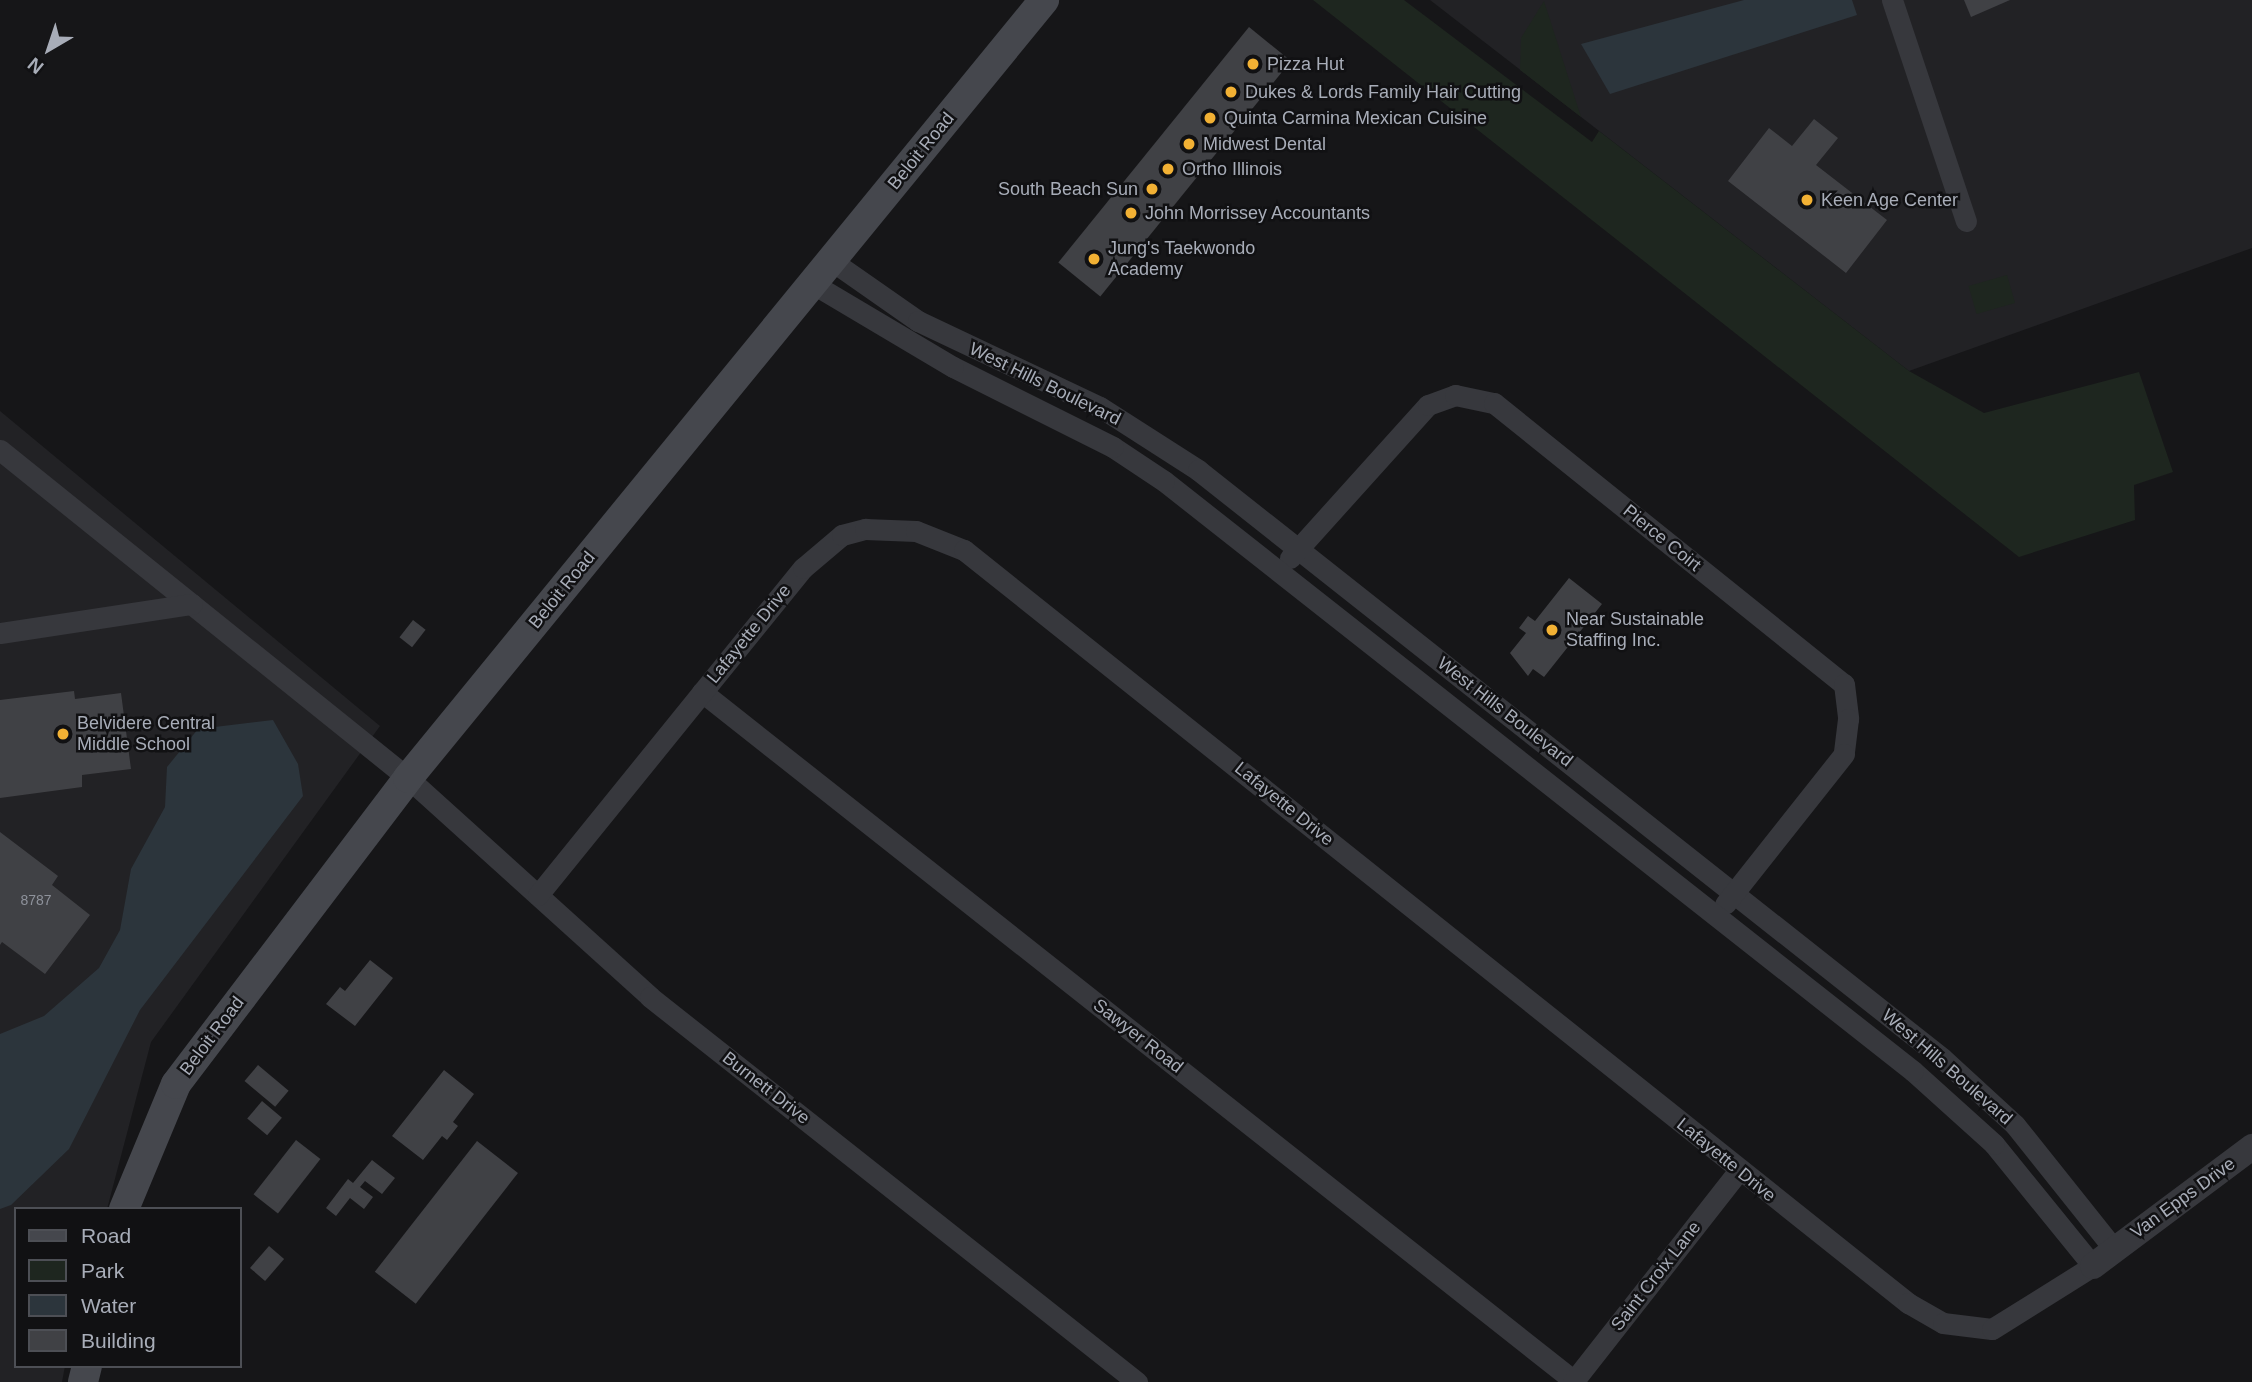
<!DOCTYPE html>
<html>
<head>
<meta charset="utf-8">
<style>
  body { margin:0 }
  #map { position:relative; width:2252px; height:1382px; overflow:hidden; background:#161618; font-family:Arial,sans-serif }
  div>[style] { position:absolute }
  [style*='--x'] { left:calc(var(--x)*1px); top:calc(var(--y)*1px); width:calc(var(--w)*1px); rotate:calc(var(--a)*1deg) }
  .built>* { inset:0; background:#222225 }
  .green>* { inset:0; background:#1e261f; transform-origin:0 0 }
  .water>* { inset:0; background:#2c353c }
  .building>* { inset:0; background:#404145; transform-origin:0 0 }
  .minor>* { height:21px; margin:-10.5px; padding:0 10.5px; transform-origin:10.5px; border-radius:10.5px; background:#37383d }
  .tertiary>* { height:26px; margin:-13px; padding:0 13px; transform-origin:13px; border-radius:13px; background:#37383d }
  .secondary>* { height:30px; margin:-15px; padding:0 15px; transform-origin:15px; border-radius:15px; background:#45474d }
  .dots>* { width:19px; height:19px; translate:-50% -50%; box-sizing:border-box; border:4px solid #111113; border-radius:50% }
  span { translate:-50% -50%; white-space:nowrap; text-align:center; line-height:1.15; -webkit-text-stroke:5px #111113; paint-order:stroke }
  .number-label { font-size:14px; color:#8e929b }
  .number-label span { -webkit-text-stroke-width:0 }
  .poi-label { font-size:18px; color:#a8adb8 }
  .left { translate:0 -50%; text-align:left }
  .right { translate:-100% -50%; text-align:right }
  .street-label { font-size:18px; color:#a8adb8 }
  .legend { position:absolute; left:14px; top:1207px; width:228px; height:161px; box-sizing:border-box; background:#111113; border:2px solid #4d4f55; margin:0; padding:9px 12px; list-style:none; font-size:21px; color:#a8adb8 }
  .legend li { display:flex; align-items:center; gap:14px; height:35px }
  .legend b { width:35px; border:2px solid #4d4f55 }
  .north { position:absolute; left:14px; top:14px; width:70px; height:70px; -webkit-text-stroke:5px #111113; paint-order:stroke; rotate:219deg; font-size:19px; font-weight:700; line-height:28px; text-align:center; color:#a8adb8 }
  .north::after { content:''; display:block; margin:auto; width:24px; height:32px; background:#a8adb8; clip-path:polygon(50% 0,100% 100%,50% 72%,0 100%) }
</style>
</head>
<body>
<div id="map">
  <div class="built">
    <i style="clip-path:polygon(1430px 0,2252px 0,2252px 248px,1909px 371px)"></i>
    <i style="clip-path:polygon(0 411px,380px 726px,151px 1042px,107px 1209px,16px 1209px,16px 1366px,65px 1366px,62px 1382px,0 1382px)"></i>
  </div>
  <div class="green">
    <i style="clip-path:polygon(1313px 0,1404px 0,1592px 142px,1599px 131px,1909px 371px,1984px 413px,2139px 372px,2173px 472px,2134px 485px,2135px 520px,2019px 557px)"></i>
    <i style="clip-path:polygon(1544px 1px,1581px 117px,1520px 70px,1521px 38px)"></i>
    <i style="left:2007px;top:275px;width:29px;height:40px;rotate:74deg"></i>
  </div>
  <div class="water">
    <i style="clip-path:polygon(1744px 0,1852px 0,1857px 15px,1610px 94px,1581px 44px)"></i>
    <i style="clip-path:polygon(273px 720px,298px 764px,303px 796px,140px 1010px,69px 1149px,11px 1205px,0 1209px,0 1034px,44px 1016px,99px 968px,120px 930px,131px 869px,165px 807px,167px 767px,198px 729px)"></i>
  </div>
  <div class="building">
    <i style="clip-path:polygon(1964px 0,2010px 0,1971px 17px)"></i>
    <i style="left:1249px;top:27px;width:54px;height:303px;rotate:39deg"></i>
    <i style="clip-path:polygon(1814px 119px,1838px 138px,1816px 165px,1887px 220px,1846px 273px,1728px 181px,1769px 128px,1792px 146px)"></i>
    <i style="clip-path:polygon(1569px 578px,1602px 604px,1544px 677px,1533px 669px,1528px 676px,1510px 653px,1526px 633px,1519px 628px,1528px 616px,1535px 621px)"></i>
    <i style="left:413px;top:620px;width:16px;height:22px;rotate:38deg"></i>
    <i style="clip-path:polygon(74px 691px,75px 699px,121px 693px,131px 769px,82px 775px,82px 787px,0 798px,0 700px)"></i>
    <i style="clip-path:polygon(0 832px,58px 876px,52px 885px,90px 915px,45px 974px,2px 942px,0 945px)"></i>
    <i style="clip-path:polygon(370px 960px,393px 978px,355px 1026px,326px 1004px,340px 987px,345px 991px)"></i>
    <i style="left:258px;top:1065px;width:40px;height:21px;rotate:40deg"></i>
    <i style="clip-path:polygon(444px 1070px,474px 1094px,453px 1122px,458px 1126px,447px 1140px,442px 1136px,423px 1160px,392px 1136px)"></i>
    <i style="left:262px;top:1101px;width:26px;height:23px;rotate:40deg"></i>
    <i style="left:296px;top:1140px;width:31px;height:69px;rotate:38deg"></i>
    <i style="left:477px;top:1141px;width:52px;height:166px;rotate:38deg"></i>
    <i style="clip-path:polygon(372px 1160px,395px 1178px,382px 1194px,365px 1181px,360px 1187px,373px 1197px,364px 1209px,350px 1198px,336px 1216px,326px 1208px,348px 1179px,353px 1183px)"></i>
    <i style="left:269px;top:1246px;width:20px;height:29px;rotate:41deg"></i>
  </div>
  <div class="minor">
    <i style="--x:1892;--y:0;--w:233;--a:71.5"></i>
    <i style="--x:832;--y:261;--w:105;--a:34.9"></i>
    <i style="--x:918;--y:321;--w:201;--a:25.3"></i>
    <i style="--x:1100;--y:407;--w:117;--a:32.7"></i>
    <i style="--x:1198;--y:470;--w:948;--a:38.32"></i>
    <i style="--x:1942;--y:1058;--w:99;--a:42.5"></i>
    <i style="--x:2015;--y:1125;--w:159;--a:51.4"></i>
    <i style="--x:0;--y:450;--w:523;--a:38.8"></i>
    <i style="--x:408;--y:778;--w:326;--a:42.1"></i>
    <i style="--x:650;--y:997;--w:621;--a:38.33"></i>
    <i style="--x:1290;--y:558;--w:206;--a:-48"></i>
    <i style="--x:1428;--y:405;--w:29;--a:-20"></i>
    <i style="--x:1455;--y:395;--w:40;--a:12"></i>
    <i style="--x:1494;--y:403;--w:449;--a:38.8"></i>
    <i style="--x:1844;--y:684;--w:35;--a:83"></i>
    <i style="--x:1848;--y:719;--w:35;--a:97"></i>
    <i style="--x:1844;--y:754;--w:191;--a:128.4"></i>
    <i style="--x:0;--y:633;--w:194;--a:-8.6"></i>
    <i style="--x:702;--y:692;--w:1111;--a:38.31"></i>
    <i style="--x:538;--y:895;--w:421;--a:-51"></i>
    <i style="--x:803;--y:568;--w:51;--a:-40.2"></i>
    <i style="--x:842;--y:535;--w:24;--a:-15"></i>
    <i style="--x:865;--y:529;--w:51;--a:2.2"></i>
    <i style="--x:916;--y:531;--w:52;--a:21.6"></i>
    <i style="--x:964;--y:550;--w:1208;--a:38.58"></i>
    <i style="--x:1908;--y:1303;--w:40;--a:29.7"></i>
    <i style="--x:1943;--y:1323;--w:49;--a:7"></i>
    <i style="--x:1992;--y:1329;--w:119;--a:-32"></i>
    <i style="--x:2093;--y:1266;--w:157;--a:-129.1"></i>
    <i style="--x:1994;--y:1144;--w:109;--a:-138"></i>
    <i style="--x:1913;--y:1071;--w:953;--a:-141.77"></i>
    <i style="--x:1164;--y:481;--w:61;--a:-146.3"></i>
    <i style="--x:1113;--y:447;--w:179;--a:-153.4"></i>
    <i style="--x:953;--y:367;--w:163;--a:-149.3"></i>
    <i style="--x:1573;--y:1382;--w:269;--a:-51.9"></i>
  </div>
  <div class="tertiary">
    <i style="--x:2093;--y:1266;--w:199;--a:-36.8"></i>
  </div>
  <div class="secondary">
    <i style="--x:124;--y:1209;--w:135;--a:-67.4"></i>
    <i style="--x:176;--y:1084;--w:384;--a:-52.8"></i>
    <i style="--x:408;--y:778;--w:1005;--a:-50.73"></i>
    <i style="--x:83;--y:1382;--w:16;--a:-76"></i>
  </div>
  <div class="dots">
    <i style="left:1253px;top:64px;background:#f2b134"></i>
    <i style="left:1231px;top:92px;background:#f2b134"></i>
    <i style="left:1210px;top:118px;background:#f2b134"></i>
    <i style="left:1189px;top:144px;background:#f2b134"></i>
    <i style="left:1168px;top:169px;background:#f2b134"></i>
    <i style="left:1152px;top:189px;background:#f2b134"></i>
    <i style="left:1807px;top:200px;background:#f2b134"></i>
    <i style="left:1131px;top:213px;background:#f2b134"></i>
    <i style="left:1094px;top:259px;background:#f2b134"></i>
    <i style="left:1552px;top:630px;background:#f2b134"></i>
    <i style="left:63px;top:734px;background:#f2b134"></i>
  </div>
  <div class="number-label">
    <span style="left:36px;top:900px">8787</span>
  </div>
  <div class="poi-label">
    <span class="left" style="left:1267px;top:64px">Pizza Hut</span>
    <span class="left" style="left:1245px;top:92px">Dukes &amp; Lords Family Hair Cutting</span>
    <span class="left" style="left:1224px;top:118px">Quinta Carmina Mexican Cuisine</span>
    <span class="left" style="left:1203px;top:144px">Midwest Dental</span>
    <span class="left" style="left:1182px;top:169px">Ortho Illinois</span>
    <span class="right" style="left:1138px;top:189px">South Beach Sun</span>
    <span class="left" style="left:1821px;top:200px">Keen Age Center</span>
    <span class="left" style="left:1145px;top:213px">John Morrissey Accountants</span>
    <span class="left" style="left:1108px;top:259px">Jung's Taekwondo<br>Academy</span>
    <span class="left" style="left:1566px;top:630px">Near Sustainable<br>Staffing Inc.</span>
    <span class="left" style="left:77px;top:734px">Belvidere Central<br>Middle School</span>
  </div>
  <div class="street-label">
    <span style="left:921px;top:151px;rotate:-51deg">Beloit Road</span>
    <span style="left:1045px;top:384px;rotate:26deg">West Hills Boulevard</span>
    <span style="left:1662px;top:538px;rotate:39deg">Pierce Coirt</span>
    <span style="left:562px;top:590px;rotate:-51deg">Beloit Road</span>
    <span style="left:749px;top:634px;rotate:-51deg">Lafayette Drive</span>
    <span style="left:1505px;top:712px;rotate:38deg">West Hills Boulevard</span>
    <span style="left:1284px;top:804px;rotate:39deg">Lafayette Drive</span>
    <span style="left:212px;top:1036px;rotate:-53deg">Beloit Road</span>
    <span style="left:1138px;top:1036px;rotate:38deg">Sawyer Road</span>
    <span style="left:1947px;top:1067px;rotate:41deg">West Hills Boulevard</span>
    <span style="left:766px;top:1088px;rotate:38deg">Burnett Drive</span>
    <span style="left:1726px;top:1160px;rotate:39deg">Lafayette Drive</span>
    <span style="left:2183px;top:1198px;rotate:-36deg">Van Epps Drive</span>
    <span style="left:1656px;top:1276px;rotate:-52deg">Saint Croix Lane</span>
  </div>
  <ul class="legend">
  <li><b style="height:9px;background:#45474d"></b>Road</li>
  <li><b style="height:19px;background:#1e261f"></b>Park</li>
  <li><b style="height:19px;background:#2c353c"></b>Water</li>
  <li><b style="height:19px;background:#404145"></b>Building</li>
  </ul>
  <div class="north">N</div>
</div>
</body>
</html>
